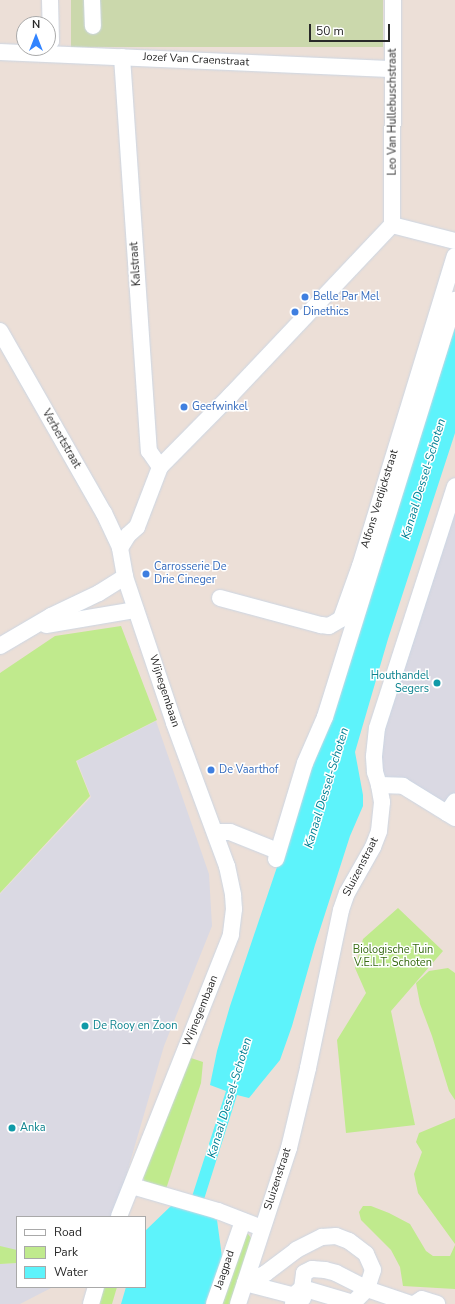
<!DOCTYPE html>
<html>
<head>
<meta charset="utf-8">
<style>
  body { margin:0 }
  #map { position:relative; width:455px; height:1304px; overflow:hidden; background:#ecdfd7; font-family:"Nunito Sans",sans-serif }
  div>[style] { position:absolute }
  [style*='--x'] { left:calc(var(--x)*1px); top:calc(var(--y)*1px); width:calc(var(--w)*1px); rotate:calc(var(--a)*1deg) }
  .industrial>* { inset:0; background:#dad9e3 }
  .green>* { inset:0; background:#c0ea8d }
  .cemetery>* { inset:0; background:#cbd8ac; transform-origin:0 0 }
  .water>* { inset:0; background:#5df3fb }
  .roads { filter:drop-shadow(0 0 1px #ccd6e3) drop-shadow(0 0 1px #ccd6e3) }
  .minor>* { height:16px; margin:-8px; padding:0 8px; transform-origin:8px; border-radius:8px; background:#fff }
  .dots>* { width:11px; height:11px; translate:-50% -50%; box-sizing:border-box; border:2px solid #fff; border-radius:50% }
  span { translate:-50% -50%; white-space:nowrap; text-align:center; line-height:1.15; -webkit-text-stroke:3px #fff; paint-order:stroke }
  .street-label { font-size:11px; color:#282828 }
  .shop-label { font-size:11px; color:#366cbe }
  .left { translate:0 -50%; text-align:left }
  .culture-label { font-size:11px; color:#0d838f }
  .right { translate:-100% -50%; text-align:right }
  .park-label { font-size:11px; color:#376b11 }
  .water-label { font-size:12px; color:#028295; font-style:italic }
  .legend { position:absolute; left:16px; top:1216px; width:130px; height:72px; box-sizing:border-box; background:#fff; border:1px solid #a9a9a9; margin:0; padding:5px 7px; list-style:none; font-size:12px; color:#282828 }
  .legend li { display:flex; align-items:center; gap:8px; height:20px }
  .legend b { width:20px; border:1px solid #a9a9a9 }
  .north { position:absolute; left:16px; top:16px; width:40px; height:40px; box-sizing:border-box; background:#fff; border:1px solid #a9a9a9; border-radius:50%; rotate:0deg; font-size:11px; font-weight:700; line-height:16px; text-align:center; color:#282828 }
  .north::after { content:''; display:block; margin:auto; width:14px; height:18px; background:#3284ff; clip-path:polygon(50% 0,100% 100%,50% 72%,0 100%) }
  .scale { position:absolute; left:309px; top:24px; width:81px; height:18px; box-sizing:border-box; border:2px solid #282828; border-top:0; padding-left:5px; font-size:12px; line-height:14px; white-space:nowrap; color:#282828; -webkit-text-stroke:3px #fff; paint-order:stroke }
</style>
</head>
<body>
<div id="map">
  <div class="industrial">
    <i style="clip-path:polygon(455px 483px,455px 810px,411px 784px,376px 774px,376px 725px)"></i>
    <i style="clip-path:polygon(156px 721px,209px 874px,212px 926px,164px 1046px,121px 1193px,111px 1217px,17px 1217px,17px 1253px,0 1248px,0 894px,91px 797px,77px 761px)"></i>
    <i style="clip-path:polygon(17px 1263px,17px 1287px,53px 1287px,20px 1304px,0 1304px,0 1264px)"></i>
  </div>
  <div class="green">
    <i style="clip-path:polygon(121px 626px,157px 720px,76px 761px,90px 796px,0 893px,0 673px,55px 636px)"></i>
    <i style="clip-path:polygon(398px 908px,443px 951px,391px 1011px,415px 1125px,346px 1133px,337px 1040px,366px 993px,355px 968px,363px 939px)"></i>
    <i style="clip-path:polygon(448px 968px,455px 973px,455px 1100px,449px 1091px,432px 1036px,420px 1004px,416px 983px,429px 971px)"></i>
    <i style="clip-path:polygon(188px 1057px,203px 1062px,201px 1083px,165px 1192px,145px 1185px,142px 1173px)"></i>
    <i style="clip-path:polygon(455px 1118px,455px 1244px,418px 1193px,414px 1174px,422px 1152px,416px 1142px,419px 1133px)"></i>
    <i style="clip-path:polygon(363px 1206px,371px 1206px,389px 1213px,410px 1224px,426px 1251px,433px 1256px,450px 1256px,455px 1245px,455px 1289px,403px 1286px,400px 1267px,391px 1250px,361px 1220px,359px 1212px)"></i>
    <i style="clip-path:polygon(245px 1234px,248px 1234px,251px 1238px,251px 1244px,231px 1304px,216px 1304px)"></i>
    <i style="clip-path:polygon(0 1246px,17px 1250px,17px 1263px,0 1264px)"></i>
    <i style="clip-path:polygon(103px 1287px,117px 1287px,112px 1304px,98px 1304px)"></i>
  </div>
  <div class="cemetery">
    <i style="left:71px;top:0;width:312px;height:47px"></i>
  </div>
  <div class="water">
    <i style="clip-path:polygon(455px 327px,455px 433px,388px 639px,355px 752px,363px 795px,363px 806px,350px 836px,315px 945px,292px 1026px,280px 1060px,249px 1098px,237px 1095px,200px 1212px,217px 1220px,223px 1264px,209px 1304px,121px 1304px,126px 1287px,145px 1287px,145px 1231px,172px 1205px,188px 1209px,226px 1091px,210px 1085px,217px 1051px,230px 1006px,301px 796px,323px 740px)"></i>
  </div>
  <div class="roads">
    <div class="minor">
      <i style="--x:92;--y:0;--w:26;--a:88"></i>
      <i style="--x:48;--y:41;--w:3;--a:0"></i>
      <i style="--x:51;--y:41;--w:41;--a:-91.4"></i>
      <i style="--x:0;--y:52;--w:393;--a:2.5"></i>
      <i style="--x:122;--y:57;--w:395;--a:86.1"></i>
      <i style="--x:149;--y:451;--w:19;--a:55"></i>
      <i style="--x:392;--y:225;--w:65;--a:14.3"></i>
      <i style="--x:0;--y:331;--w:210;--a:60.3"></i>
      <i style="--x:104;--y:513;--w:38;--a:65"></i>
      <i style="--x:120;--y:548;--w:29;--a:80"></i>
      <i style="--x:125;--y:577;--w:154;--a:71.4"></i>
      <i style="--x:174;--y:723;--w:153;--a:69.7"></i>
      <i style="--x:227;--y:866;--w:30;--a:78"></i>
      <i style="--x:233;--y:895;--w:14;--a:86"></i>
      <i style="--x:234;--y:909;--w:26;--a:97"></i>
      <i style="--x:231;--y:935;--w:303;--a:111.7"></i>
      <i style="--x:120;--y:548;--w:15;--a:-58"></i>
      <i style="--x:128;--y:535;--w:12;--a:-42"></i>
      <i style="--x:137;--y:527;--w:64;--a:-69"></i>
      <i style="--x:160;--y:467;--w:101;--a:-45.4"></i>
      <i style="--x:231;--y:395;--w:234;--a:-46.6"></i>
      <i style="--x:392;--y:225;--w:225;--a:-89.7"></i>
      <i style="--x:220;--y:598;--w:105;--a:15"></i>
      <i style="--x:321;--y:625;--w:8;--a:7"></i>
      <i style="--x:329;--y:626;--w:14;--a:-30"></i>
      <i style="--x:341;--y:619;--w:56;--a:-70.3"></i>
      <i style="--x:360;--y:566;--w:324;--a:-73"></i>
      <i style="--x:46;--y:625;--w:91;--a:-9.5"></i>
      <i style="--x:0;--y:646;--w:59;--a:-30.5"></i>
      <i style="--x:51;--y:616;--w:53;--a:-25.6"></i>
      <i style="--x:99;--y:593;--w:31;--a:-32"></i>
      <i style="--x:379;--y:785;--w:24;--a:2"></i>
      <i style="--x:403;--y:786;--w:61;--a:31.6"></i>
      <i style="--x:447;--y:813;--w:14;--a:-56"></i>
      <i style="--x:215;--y:832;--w:15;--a:0"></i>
      <i style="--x:230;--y:832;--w:43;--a:21.8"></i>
      <i style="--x:276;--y:859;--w:100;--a:-73.2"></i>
      <i style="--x:305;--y:763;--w:50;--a:-66.5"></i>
      <i style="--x:325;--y:717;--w:437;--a:-72.7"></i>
      <i style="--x:132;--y:1186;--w:90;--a:16.2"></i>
      <i style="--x:218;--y:1211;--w:47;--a:21.1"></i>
      <i style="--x:245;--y:1283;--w:23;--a:-25"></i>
      <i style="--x:266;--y:1273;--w:38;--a:-37"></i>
      <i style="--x:296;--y:1250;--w:29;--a:-27"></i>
      <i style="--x:322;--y:1237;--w:14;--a:-4"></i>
      <i style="--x:336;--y:1236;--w:14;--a:21"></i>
      <i style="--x:349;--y:1241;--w:21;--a:37"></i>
      <i style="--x:366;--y:1254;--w:17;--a:66"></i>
      <i style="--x:373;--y:1270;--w:20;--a:108"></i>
      <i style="--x:367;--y:1289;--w:20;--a:135"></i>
      <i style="--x:353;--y:1303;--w:53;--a:-163.6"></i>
      <i style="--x:245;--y:1283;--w:60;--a:14.5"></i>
      <i style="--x:91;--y:1304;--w:18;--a:-74"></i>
      <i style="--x:214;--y:1304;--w:88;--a:-70.7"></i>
      <i style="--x:238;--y:1304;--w:164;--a:-71.9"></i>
      <i style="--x:289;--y:1148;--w:82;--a:-76.6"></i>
      <i style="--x:308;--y:1068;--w:161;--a:-78.2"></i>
      <i style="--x:341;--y:910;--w:18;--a:-71"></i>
      <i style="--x:347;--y:893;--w:53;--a:-60.5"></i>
      <i style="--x:373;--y:847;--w:17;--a:-69"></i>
      <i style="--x:379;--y:831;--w:29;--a:-84"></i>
      <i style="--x:382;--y:802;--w:17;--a:-100"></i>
      <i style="--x:379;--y:785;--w:14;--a:-107"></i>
      <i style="--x:375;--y:772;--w:16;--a:-94"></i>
      <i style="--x:374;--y:756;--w:28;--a:-84"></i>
      <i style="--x:377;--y:728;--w:254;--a:-72.1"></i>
      <i style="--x:293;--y:1304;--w:9;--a:-84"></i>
      <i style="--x:294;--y:1295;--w:11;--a:-41"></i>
      <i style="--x:302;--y:1288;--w:15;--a:-82"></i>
      <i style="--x:304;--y:1273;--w:9;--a:-27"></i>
      <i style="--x:312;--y:1269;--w:13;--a:4"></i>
      <i style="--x:325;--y:1270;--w:11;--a:15"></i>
      <i style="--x:336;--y:1273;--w:35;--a:27"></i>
      <i style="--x:367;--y:1289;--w:46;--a:18.8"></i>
      <i style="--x:414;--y:1304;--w:9;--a:-32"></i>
      <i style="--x:422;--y:1299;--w:16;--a:18"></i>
    </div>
  </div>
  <div class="dots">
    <i style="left:305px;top:297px;background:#3f7fe0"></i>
    <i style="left:295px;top:312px;background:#3f7fe0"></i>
    <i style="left:184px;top:407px;background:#3f7fe0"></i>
    <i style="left:146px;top:574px;background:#3f7fe0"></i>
    <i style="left:437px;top:683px;background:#0f9aa8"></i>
    <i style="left:211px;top:770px;background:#3f7fe0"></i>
    <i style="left:85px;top:1026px;background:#0f9aa8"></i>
    <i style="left:12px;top:1128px;background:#0f9aa8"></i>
  </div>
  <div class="street-label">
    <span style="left:196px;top:60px;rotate:3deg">Jozef Van Craenstraat</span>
    <span style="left:393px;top:112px;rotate:-90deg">Leo Van Hullebuschstraat</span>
    <span style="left:136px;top:264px;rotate:-94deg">Kalstraat</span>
    <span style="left:61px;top:439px;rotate:60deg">Verbertstraat</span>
    <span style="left:380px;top:499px;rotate:-73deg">Alfons Verdijckstraat</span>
    <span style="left:164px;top:691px;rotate:72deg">Wijnegembaan</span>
    <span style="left:361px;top:867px;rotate:-63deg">Sluizenstraat</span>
    <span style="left:201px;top:1011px;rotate:-68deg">Wijnegembaan</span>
    <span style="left:278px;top:1179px;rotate:-72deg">Sluizenstraat</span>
    <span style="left:225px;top:1270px;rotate:-71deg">Jaagpad</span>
  </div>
  <div class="shop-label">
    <span class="left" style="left:313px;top:297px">Belle Par Mel</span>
    <span class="left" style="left:303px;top:312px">Dinethics</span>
    <span class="left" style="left:192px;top:407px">Geefwinkel</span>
    <span class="left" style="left:154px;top:574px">Carrosserie De<br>Drie Cineger</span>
    <span class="left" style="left:219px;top:770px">De Vaarthof</span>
  </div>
  <div class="culture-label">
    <span class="right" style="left:429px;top:683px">Houthandel<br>Segers</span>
    <span class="left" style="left:93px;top:1026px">De Rooy en Zoon</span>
    <span class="left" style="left:20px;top:1128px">Anka</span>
  </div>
  <div class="park-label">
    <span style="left:393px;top:957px">Biologische Tuin<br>V.E.L.T. Schoten</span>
  </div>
  <div class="water-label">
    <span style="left:424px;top:479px;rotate:-73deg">Kanaal Dessel-Schoten</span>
    <span style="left:327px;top:788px;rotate:-73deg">Kanaal Dessel-Schoten</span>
    <span style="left:230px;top:1098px;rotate:-73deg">Kanaal Dessel-Schoten</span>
  </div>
  <ul class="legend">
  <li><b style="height:5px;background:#fff"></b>Road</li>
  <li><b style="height:11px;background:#c0ea8d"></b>Park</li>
  <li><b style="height:11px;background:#5df3fb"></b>Water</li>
  </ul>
  <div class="north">N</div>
  <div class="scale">50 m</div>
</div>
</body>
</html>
